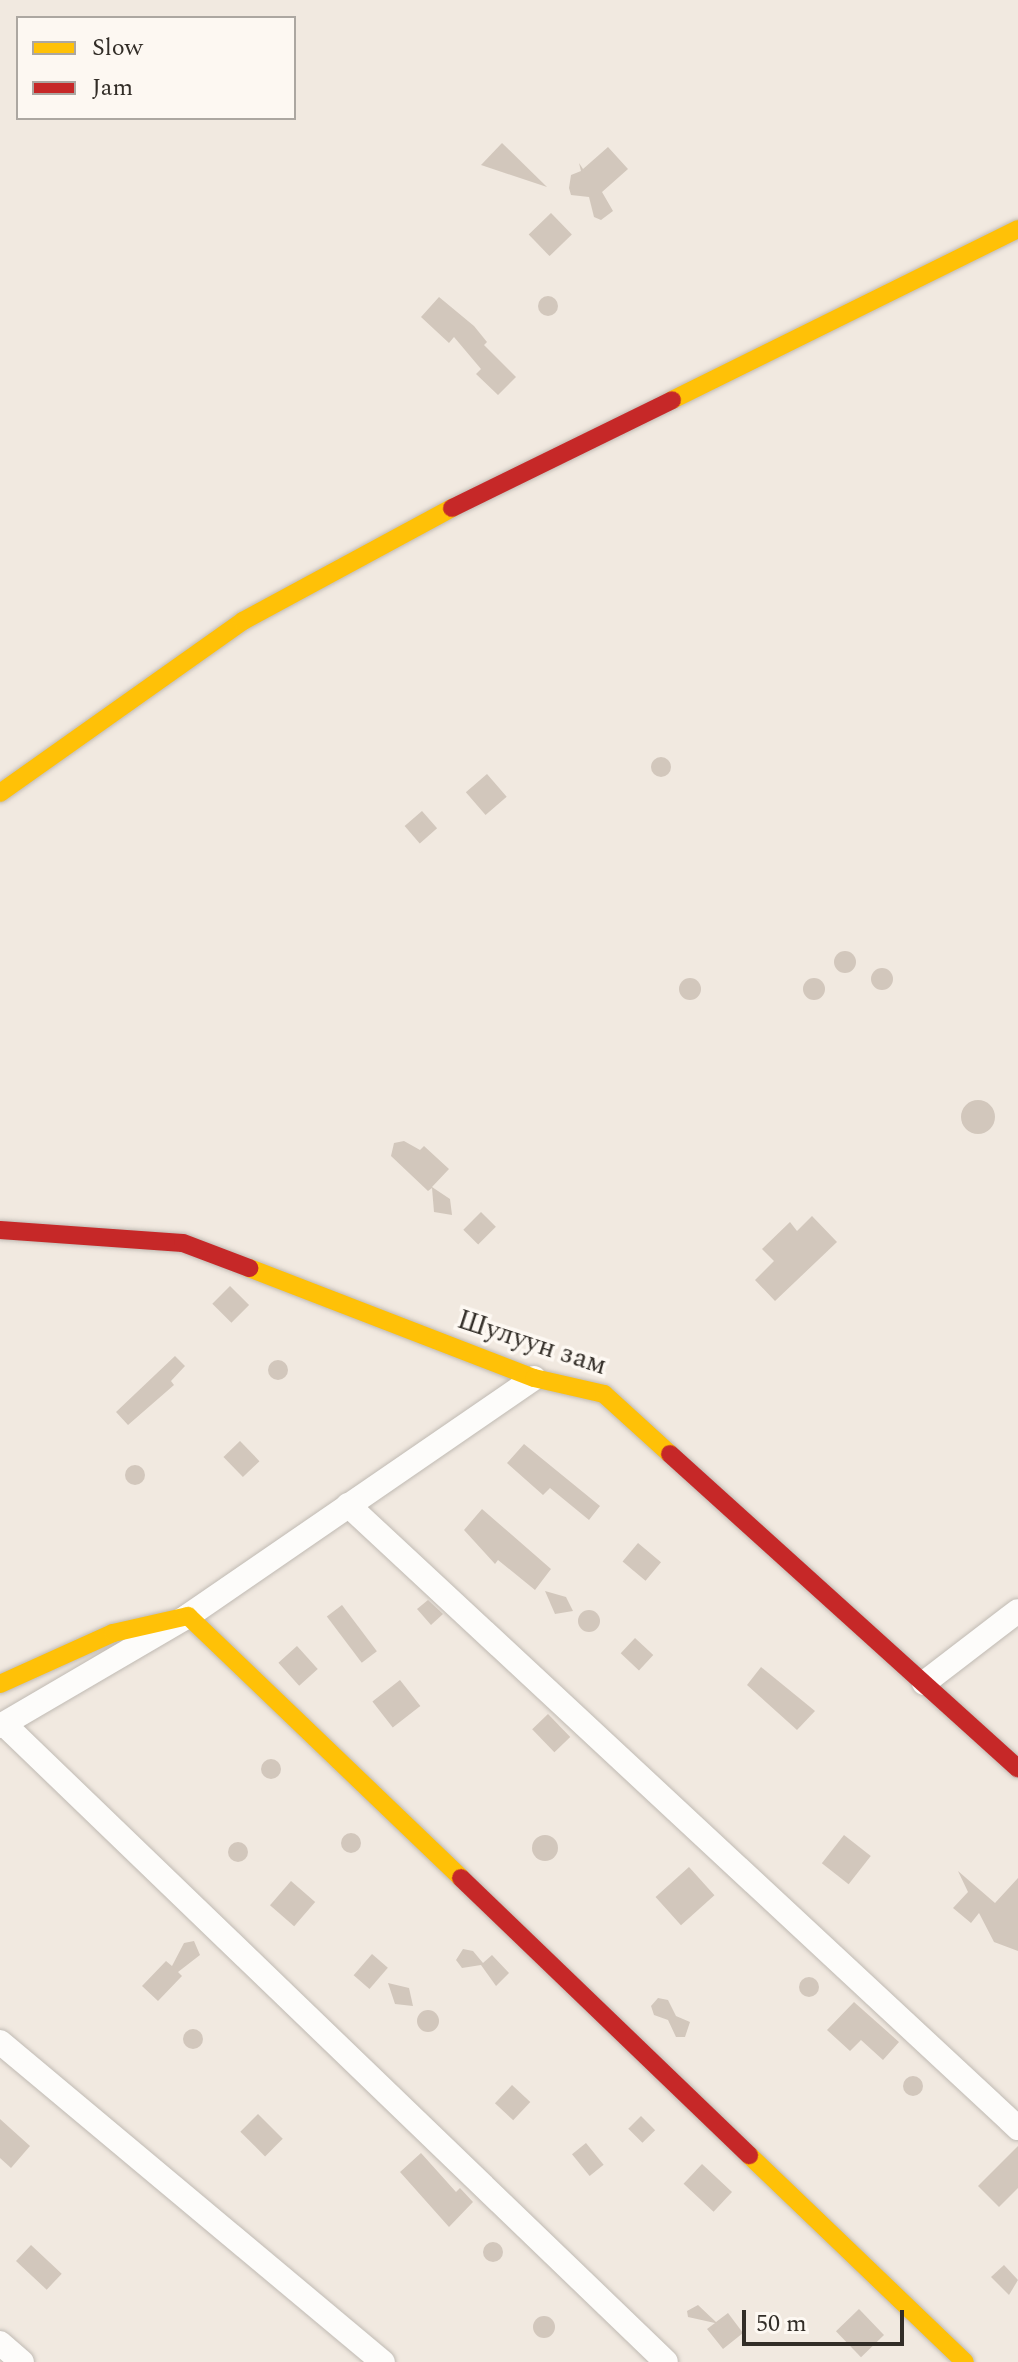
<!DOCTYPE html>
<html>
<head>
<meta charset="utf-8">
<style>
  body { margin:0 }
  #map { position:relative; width:1018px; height:2362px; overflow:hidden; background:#f1e9e0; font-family:Spectral,serif }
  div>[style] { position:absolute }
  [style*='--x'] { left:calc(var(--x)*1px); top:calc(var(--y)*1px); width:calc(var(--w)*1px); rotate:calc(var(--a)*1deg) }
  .building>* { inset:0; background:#d2c7bc; transform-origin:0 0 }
  .round { border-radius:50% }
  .roads { filter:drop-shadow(0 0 2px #c0bab3) drop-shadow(0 0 2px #c0bab3) }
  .street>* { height:24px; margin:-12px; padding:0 12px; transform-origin:12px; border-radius:12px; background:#fdfcfa }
  .slow>* { height:18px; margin:-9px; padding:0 9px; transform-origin:9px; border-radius:9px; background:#ffc107 }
  .jam>* { height:18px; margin:-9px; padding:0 9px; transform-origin:9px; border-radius:9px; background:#c62828 }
  span { translate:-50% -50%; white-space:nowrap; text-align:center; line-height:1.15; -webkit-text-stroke:7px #fdf8f2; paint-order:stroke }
  .street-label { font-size:28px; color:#322d27 }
  .legend { position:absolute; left:16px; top:16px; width:280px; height:104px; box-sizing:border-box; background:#fdf8f2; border:2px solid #aca7a1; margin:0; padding:10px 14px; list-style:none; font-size:24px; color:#322d27 }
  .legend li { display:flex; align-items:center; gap:16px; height:40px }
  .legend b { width:40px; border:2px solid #aca7a1 }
  .scale { position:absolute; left:742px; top:2310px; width:162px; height:36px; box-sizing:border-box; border:4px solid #322d27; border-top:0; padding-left:10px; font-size:24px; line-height:28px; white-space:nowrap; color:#322d27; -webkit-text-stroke:6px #fdf8f2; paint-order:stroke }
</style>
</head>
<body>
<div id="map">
  <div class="building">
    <i style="clip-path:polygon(502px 143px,547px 187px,481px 165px)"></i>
    <i style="clip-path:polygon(608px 147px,628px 169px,602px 192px,613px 211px,601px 220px,594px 217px,589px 197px,571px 195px,569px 188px,571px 175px,581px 171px,579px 163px,583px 169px)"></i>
    <i style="left:551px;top:213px;width:30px;height:31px;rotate:46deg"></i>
    <i class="round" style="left:538px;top:296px;width:20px;height:20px"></i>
    <i style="clip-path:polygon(439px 297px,474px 326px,487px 342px,484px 345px,516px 377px,498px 395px,476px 374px,481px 369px,454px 337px,449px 343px,421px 317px)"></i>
    <i class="round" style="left:651px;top:757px;width:20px;height:20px"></i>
    <i style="left:487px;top:774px;width:30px;height:28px;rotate:49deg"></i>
    <i style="left:422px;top:811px;width:23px;height:23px;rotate:49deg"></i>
    <i class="round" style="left:834px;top:951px;width:22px;height:22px"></i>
    <i class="round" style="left:871px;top:968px;width:22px;height:22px"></i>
    <i class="round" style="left:803px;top:978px;width:22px;height:22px"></i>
    <i class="round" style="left:679px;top:978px;width:22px;height:22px"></i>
    <i class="round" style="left:961px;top:1100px;width:34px;height:34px"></i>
    <i style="clip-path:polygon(404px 1141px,420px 1150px,424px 1146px,449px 1169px,432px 1187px,450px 1199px,452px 1215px,434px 1212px,432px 1188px,428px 1191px,391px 1156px,394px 1143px)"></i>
    <i style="left:481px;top:1212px;width:21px;height:25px;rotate:45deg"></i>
    <i style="clip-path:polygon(812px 1216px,837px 1242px,775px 1301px,755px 1280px,774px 1261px,762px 1249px,790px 1222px,797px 1231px)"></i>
    <i style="left:230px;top:1286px;width:27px;height:25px;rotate:45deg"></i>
    <i style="clip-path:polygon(175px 1356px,185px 1366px,171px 1381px,174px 1385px,128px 1425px,116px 1412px)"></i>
    <i class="round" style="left:268px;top:1360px;width:20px;height:20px"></i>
    <i style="left:240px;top:1441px;width:28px;height:23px;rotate:46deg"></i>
    <i style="clip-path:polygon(524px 1444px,600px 1506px,589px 1520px,550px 1488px,543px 1495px,507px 1463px)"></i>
    <i class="round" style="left:125px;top:1465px;width:20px;height:20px"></i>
    <i style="clip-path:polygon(482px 1509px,551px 1569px,535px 1590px,498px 1560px,495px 1564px,464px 1530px)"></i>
    <i style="left:638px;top:1543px;width:30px;height:24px;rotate:40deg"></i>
    <i style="clip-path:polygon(545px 1591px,566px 1597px,573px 1611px,555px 1614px)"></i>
    <i style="clip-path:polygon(428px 1600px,443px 1614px,431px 1625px,417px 1609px)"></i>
    <i style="left:342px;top:1605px;width:58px;height:19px;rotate:53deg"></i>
    <i class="round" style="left:578px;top:1610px;width:22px;height:22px"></i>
    <i style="left:635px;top:1638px;width:25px;height:21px;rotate:43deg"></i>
    <i style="left:297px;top:1646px;width:31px;height:25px;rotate:48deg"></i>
    <i style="clip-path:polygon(761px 1667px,815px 1711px,797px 1730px,747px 1685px)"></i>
    <i style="left:400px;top:1680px;width:33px;height:35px;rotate:52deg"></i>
    <i style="left:548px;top:1714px;width:32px;height:22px;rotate:46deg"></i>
    <i class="round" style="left:261px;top:1759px;width:20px;height:20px"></i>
    <i class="round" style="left:341px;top:1833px;width:20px;height:20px"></i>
    <i style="left:844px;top:1835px;width:34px;height:36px;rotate:38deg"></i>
    <i class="round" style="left:532px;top:1835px;width:26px;height:26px"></i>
    <i class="round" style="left:228px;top:1842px;width:20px;height:20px"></i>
    <i style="left:689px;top:1867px;width:38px;height:45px;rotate:48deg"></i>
    <i style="clip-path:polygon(958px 1871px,995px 1903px,1018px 1878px,1018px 1951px,994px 1942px,979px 1913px,971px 1923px,953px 1908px,968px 1892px)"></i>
    <i style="left:291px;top:1881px;width:32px;height:32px;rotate:41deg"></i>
    <i style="clip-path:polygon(194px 1941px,200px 1955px,178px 1972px,182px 1976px,158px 2001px,142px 1986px,166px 1961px,172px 1966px,184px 1943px)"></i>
    <i style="clip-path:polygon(463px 1949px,473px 1951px,483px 1963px,492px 1955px,509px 1973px,496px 1986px,481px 1965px,462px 1968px,456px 1960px)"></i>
    <i style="left:372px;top:1954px;width:21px;height:28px;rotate:41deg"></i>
    <i class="round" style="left:799px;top:1977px;width:20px;height:20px"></i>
    <i style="clip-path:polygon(388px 1983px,409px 1988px,413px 2006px,395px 2004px)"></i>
    <i style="clip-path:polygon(658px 1998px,668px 2000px,676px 2016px,690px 2022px,685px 2037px,676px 2037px,668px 2020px,654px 2015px,651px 2006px)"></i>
    <i style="clip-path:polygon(854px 2002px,899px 2042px,883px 2060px,861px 2040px,850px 2051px,827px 2030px)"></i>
    <i class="round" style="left:417px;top:2010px;width:22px;height:22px"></i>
    <i class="round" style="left:183px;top:2029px;width:20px;height:20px"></i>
    <i class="round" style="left:903px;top:2076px;width:20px;height:20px"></i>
    <i style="left:512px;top:2085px;width:25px;height:25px;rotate:43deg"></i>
    <i style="left:258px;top:2114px;width:35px;height:25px;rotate:45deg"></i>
    <i style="left:641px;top:2116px;width:20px;height:18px;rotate:45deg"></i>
    <i style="clip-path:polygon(0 2119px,30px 2146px,11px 2168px,0 2158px)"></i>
    <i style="left:586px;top:2143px;width:28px;height:18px;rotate:51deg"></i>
    <i style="clip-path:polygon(1018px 2146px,1018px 2188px,999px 2207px,978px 2186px)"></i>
    <i style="clip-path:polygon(421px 2153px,456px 2192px,460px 2188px,473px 2202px,449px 2227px,400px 2172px)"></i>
    <i style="left:702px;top:2164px;width:41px;height:27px;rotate:43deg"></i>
    <i class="round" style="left:483px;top:2242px;width:20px;height:20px"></i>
    <i style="left:31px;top:2245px;width:42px;height:22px;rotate:43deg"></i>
    <i style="clip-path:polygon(1004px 2265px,1018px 2280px,1009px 2295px,991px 2277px)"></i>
    <i style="clip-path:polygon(698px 2305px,716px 2322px,728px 2313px,743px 2333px,723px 2349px,707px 2329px,715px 2323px,688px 2317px,687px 2311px)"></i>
    <i style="left:859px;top:2309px;width:36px;height:32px;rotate:46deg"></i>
    <i class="round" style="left:533px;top:2316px;width:22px;height:22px"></i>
  </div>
  <div class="roads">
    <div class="street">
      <i style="--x:348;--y:1505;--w:915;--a:42.92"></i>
      <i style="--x:924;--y:1683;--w:118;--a:-37.5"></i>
      <i style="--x:4;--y:1724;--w:919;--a:43.94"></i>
      <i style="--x:0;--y:1726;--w:218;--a:-30.3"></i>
      <i style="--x:188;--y:1616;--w:420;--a:-34.5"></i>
      <i style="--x:0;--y:2042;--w:499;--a:39.9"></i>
      <i style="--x:0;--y:2343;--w:29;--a:41"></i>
    </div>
    <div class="slow">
      <i style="--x:672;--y:400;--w:386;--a:-26.3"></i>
      <i style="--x:0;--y:793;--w:298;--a:-35.3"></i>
      <i style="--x:243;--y:621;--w:238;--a:-28.4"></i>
      <i style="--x:249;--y:1268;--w:305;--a:21.1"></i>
      <i style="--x:534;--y:1378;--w:72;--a:12.9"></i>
      <i style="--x:604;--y:1394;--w:89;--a:42.3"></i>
      <i style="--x:0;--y:1684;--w:124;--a:-24.3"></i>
      <i style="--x:113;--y:1633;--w:77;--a:-12.8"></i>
      <i style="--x:188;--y:1616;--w:378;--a:43.8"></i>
      <i style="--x:749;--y:2155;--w:299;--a:43.8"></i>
    </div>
    <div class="jam">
      <i style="--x:452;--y:508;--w:245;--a:-26.1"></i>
      <i style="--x:0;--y:1230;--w:183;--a:4.1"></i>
      <i style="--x:183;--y:1243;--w:71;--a:20.7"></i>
      <i style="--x:670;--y:1454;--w:469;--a:42.1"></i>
      <i style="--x:461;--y:1878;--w:400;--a:43.9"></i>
    </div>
  </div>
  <div class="street-label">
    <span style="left:532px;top:1343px;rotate:18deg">Шулуун зам</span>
  </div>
  <ul class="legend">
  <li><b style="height:10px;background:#ffc107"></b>Slow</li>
  <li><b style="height:10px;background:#c62828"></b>Jam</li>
  </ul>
  <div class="scale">50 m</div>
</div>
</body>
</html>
